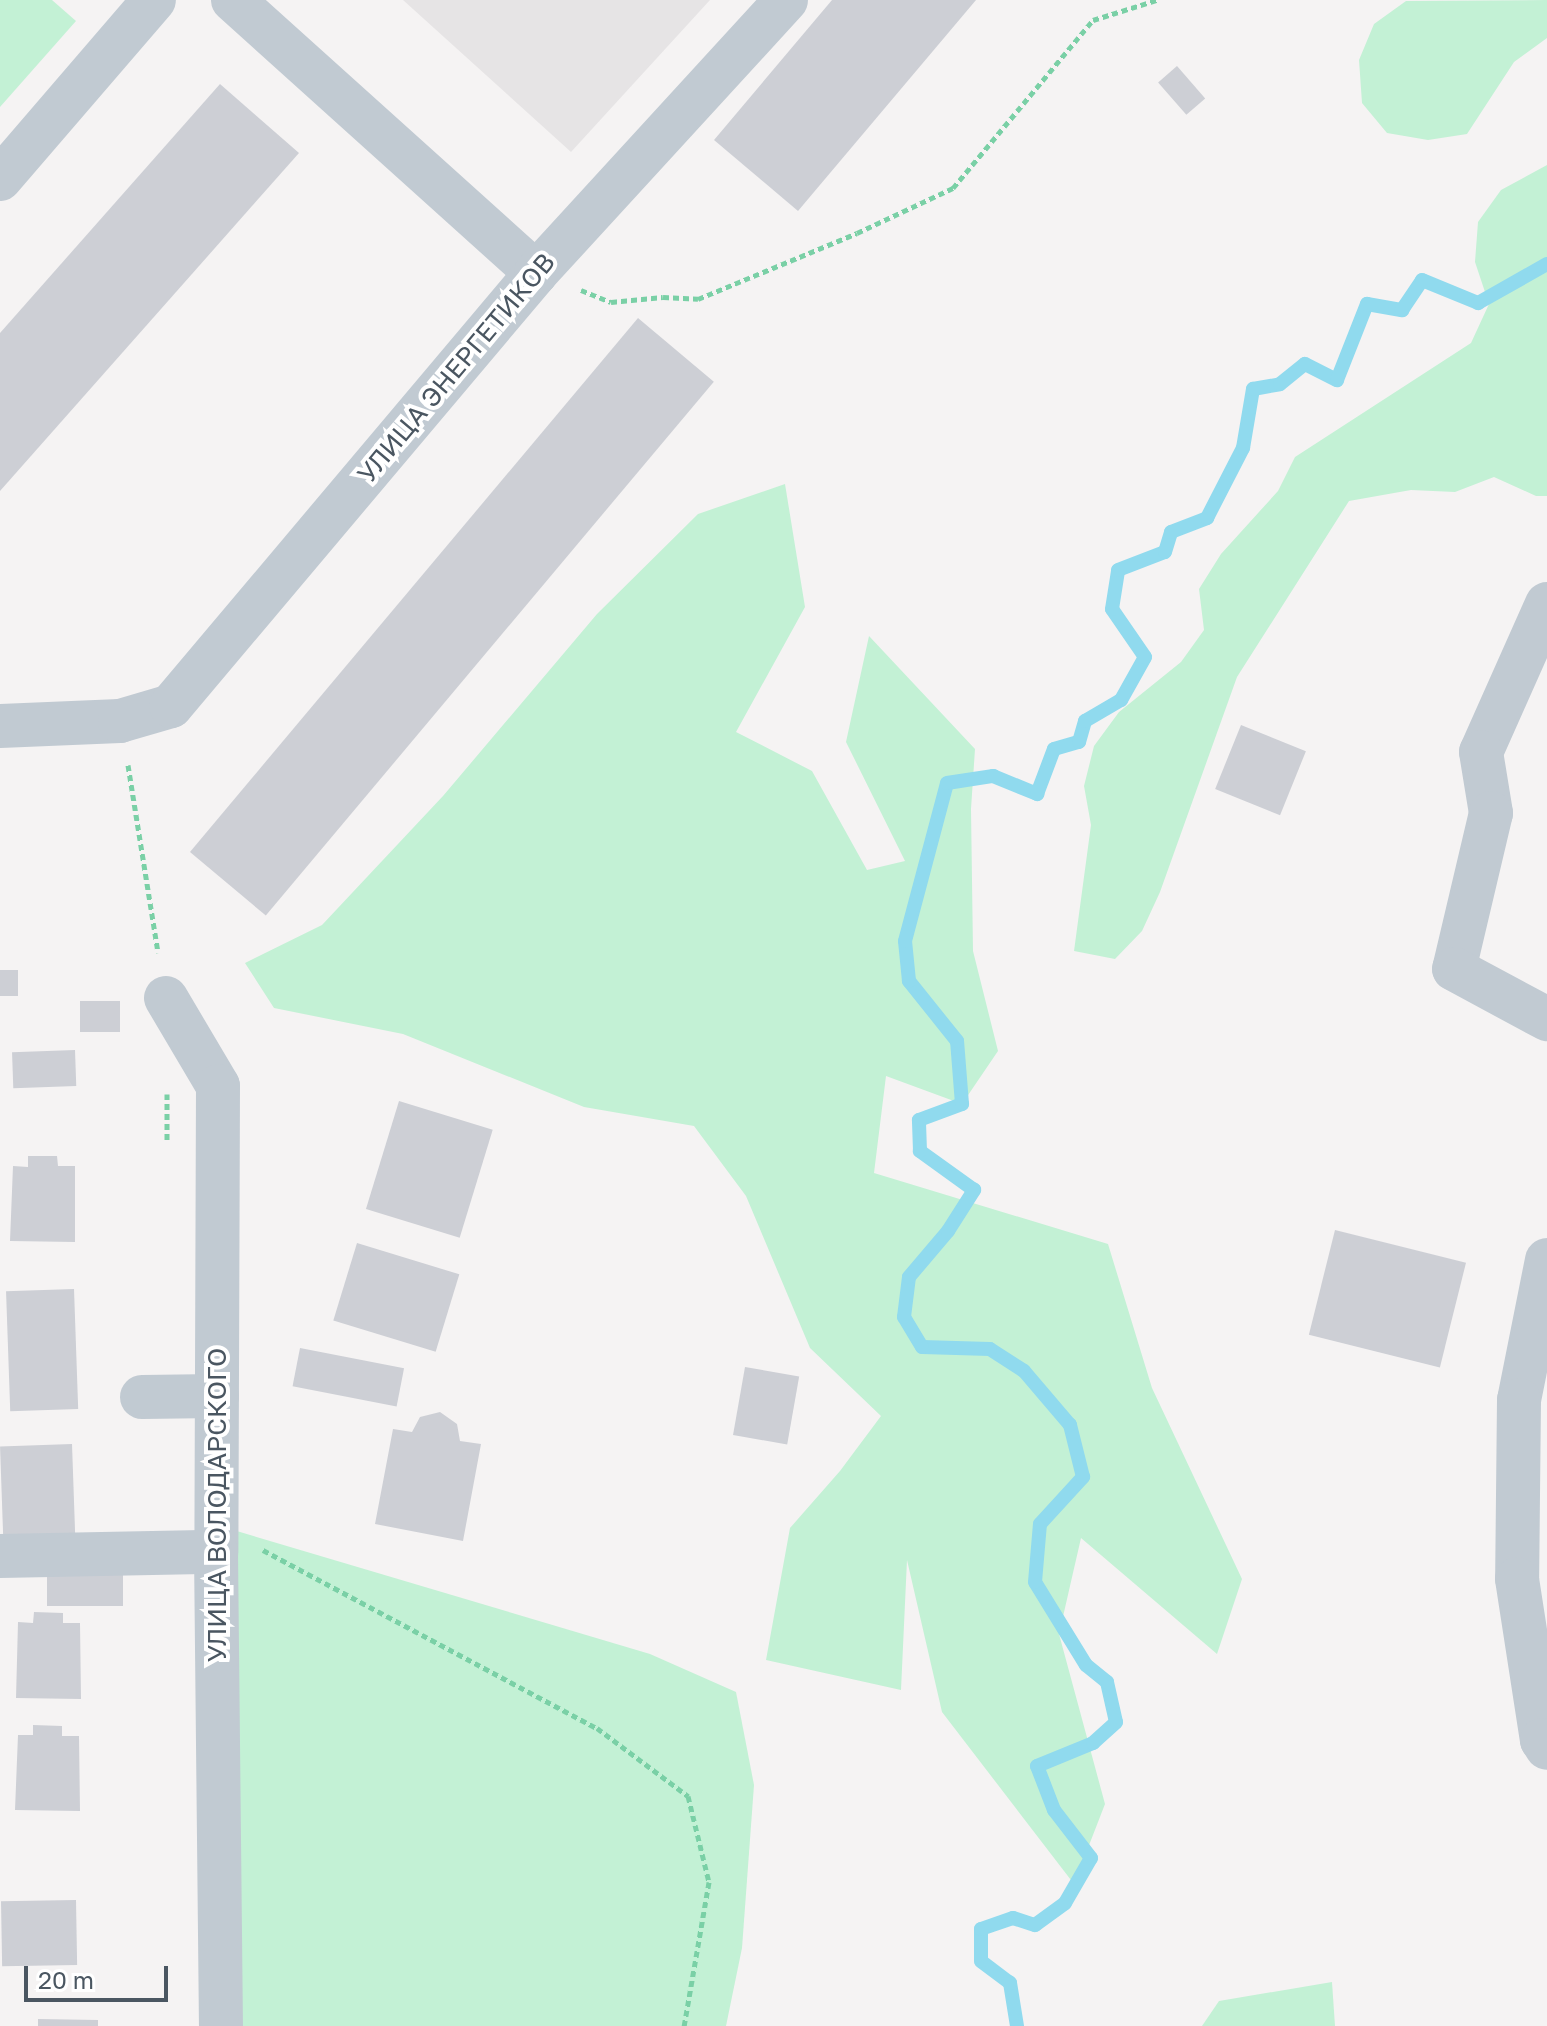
<!DOCTYPE html>
<html>
<head>
<meta charset="utf-8">
<style>
  body { margin:0 }
  #map { position:relative; width:1547px; height:2026px; overflow:hidden; background:#f5f3f3; font-family:"Golos Text",sans-serif }
  div>[style] { position:absolute }
  [style*='--x'] { left:calc(var(--x)*1px); top:calc(var(--y)*1px); width:calc(var(--w)*1px); rotate:calc(var(--a)*1deg) }
  .education>* { inset:0; background:#e6e4e5 }
  .green>* { inset:0; background:#c3f1d5 }
  .stream>* { height:14px; margin:-7px; padding:0 7px; transform-origin:7px; border-radius:7px; background:#90daee }
  .building>* { inset:0; background:#cdcfd5; transform-origin:0 0 }
  .path>* { height:5px; margin-top:-2.5px; transform-origin:0; background:repeating-linear-gradient(90deg,#7ad0a6 0 6px,transparent 0 10px) }
  .minor>* { height:44px; margin:-22px; padding:0 22px; transform-origin:22px; border-radius:22px; background:#c1cad2 }
  span { translate:-50% -50%; white-space:nowrap; text-align:center; line-height:1.15; -webkit-text-stroke:8px #fff; paint-order:stroke }
  .street-label { font-size:26px; color:#4a5661 }
  .scale { position:absolute; left:24px; top:1966px; width:144px; height:36px; box-sizing:border-box; border:4px solid #4a5661; border-top:0; padding-left:10px; font-size:24px; line-height:28px; white-space:nowrap; color:#4a5661; -webkit-text-stroke:6px #fff; paint-order:stroke }
</style>
</head>
<body>
<div id="map">
  <div class="education">
    <i style="clip-path:polygon(403px 0,710px 0,571px 152px)"></i>
  </div>
  <div class="green">
    <i style="clip-path:polygon(0 0,52px 0,76px 21px,0 107px)"></i>
    <i style="clip-path:polygon(1547px 0,1547px 38px,1514px 62px,1467px 134px,1428px 140px,1387px 133px,1362px 103px,1359px 60px,1374px 24px,1406px 1px)"></i>
    <i style="clip-path:polygon(1547px 165px,1547px 496px,1536px 496px,1494px 477px,1455px 492px,1411px 490px,1349px 501px,1237px 677px,1160px 892px,1142px 931px,1115px 959px,1074px 951px,1091px 825px,1084px 786px,1094px 746px,1119px 712px,1181px 662px,1204px 630px,1199px 589px,1221px 554px,1278px 491px,1295px 457px,1471px 343px,1489px 304px,1475px 262px,1478px 222px,1501px 190px)"></i>
    <i style="clip-path:polygon(785px 484px,805px 607px,736px 732px,812px 771px,867px 870px,905px 861px,846px 742px,869px 636px,975px 749px,971px 809px,973px 951px,998px 1051px,962px 1104px,886px 1076px,874px 1173px,1108px 1244px,1152px 1388px,1242px 1579px,1217px 1654px,1081px 1538px,1059px 1634px,1105px 1804px,1074px 1884px,942px 1712px,907px 1560px,901px 1690px,766px 1660px,790px 1528px,840px 1471px,881px 1416px,810px 1348px,746px 1196px,694px 1126px,584px 1107px,403px 1034px,274px 1008px,245px 963px,322px 925px,443px 796px,597px 614px,698px 514px)"></i>
    <i style="clip-path:polygon(230px 1529px,650px 1654px,736px 1692px,754px 1785px,742px 1948px,726px 2026px,225px 2026px)"></i>
    <i style="clip-path:polygon(1332px 1982px,1335px 2026px,1202px 2026px,1219px 2001px)"></i>
  </div>
  <div class="stream">
    <i style="--x:1017;--y:2026;--w:44;--a:-99.2"></i>
    <i style="--x:1010;--y:1983;--w:36;--a:-143"></i>
    <i style="--x:981;--y:1961;--w:32;--a:-90"></i>
    <i style="--x:981;--y:1929;--w:34;--a:-19"></i>
    <i style="--x:1013;--y:1918;--w:23;--a:18"></i>
    <i style="--x:1035;--y:1925;--w:37;--a:-36"></i>
    <i style="--x:1065;--y:1903;--w:52;--a:-60"></i>
    <i style="--x:1091;--y:1858;--w:61;--a:-127.6"></i>
    <i style="--x:1054;--y:1810;--w:47;--a:-111.1"></i>
    <i style="--x:1037;--y:1766;--w:61;--a:-22.3"></i>
    <i style="--x:1093;--y:1743;--w:31;--a:-42"></i>
    <i style="--x:1116;--y:1722;--w:41;--a:-102.7"></i>
    <i style="--x:1107;--y:1682;--w:27;--a:-141"></i>
    <i style="--x:1086;--y:1665;--w:97;--a:-121.6"></i>
    <i style="--x:1035;--y:1582;--w:58;--a:-85.1"></i>
    <i style="--x:1040;--y:1524;--w:64;--a:-47.5"></i>
    <i style="--x:1083;--y:1477;--w:54;--a:-104"></i>
    <i style="--x:1070;--y:1425;--w:71;--a:-130.4"></i>
    <i style="--x:1024;--y:1371;--w:40;--a:-147.1"></i>
    <i style="--x:990;--y:1349;--w:68;--a:-178.3"></i>
    <i style="--x:922;--y:1347;--w:35;--a:-121"></i>
    <i style="--x:904;--y:1317;--w:40;--a:-82.9"></i>
    <i style="--x:909;--y:1277;--w:60;--a:-49.7"></i>
    <i style="--x:948;--y:1231;--w:49;--a:-57.6"></i>
    <i style="--x:974;--y:1190;--w:67;--a:-144.2"></i>
    <i style="--x:920;--y:1151;--w:31;--a:-92"></i>
    <i style="--x:919;--y:1120;--w:46;--a:-20.4"></i>
    <i style="--x:962;--y:1104;--w:63;--a:-94.5"></i>
    <i style="--x:957;--y:1041;--w:77;--a:-128.7"></i>
    <i style="--x:909;--y:981;--w:40;--a:-95.7"></i>
    <i style="--x:905;--y:941;--w:163;--a:-75.1"></i>
    <i style="--x:947;--y:783;--w:47;--a:-8.7"></i>
    <i style="--x:993;--y:776;--w:48;--a:22.2"></i>
    <i style="--x:1037;--y:794;--w:48;--a:-69.3"></i>
    <i style="--x:1054;--y:749;--w:26;--a:-16"></i>
    <i style="--x:1079;--y:742;--w:22;--a:-74"></i>
    <i style="--x:1085;--y:721;--w:42;--a:-30.3"></i>
    <i style="--x:1121;--y:700;--w:49;--a:-60.8"></i>
    <i style="--x:1145;--y:657;--w:58;--a:-124.5"></i>
    <i style="--x:1112;--y:609;--w:39;--a:-81"></i>
    <i style="--x:1118;--y:570;--w:50;--a:-21"></i>
    <i style="--x:1165;--y:552;--w:21;--a:-73"></i>
    <i style="--x:1171;--y:532;--w:39;--a:-21"></i>
    <i style="--x:1207;--y:518;--w:79;--a:-62.8"></i>
    <i style="--x:1243;--y:448;--w:60;--a:-80.4"></i>
    <i style="--x:1253;--y:389;--w:27;--a:-10"></i>
    <i style="--x:1280;--y:384;--w:32;--a:-39"></i>
    <i style="--x:1305;--y:364;--w:36;--a:27"></i>
    <i style="--x:1337;--y:380;--w:82;--a:-68.5"></i>
    <i style="--x:1367;--y:304;--w:36;--a:10"></i>
    <i style="--x:1402;--y:310;--w:36;--a:-56"></i>
    <i style="--x:1422;--y:280;--w:61;--a:22.3"></i>
    <i style="--x:1478;--y:303;--w:79;--a:-29.5"></i>
  </div>
  <div class="building">
    <i style="clip-path:polygon(832px 0,976px 0,798px 211px,714px 140px)"></i>
    <i style="left:1177px;top:66px;width:43px;height:25px;rotate:49deg"></i>
    <i style="clip-path:polygon(220px 84px,299px 153px,0 491px,0 333px)"></i>
    <i style="left:638px;top:318px;width:99px;height:697px;rotate:40deg"></i>
    <i style="left:1241px;top:725px;width:70px;height:69px;rotate:22deg"></i>
    <i style="left:0;top:970px;width:18px;height:26px"></i>
    <i style="left:120px;top:1001px;width:31px;height:40px;rotate:90deg"></i>
    <i style="left:75px;top:1050px;width:36px;height:63px;rotate:88deg"></i>
    <i style="left:399px;top:1101px;width:98px;height:113px;rotate:17deg"></i>
    <i style="clip-path:polygon(28px 1156px,57px 1156px,58px 1166px,75px 1166px,75px 1242px,10px 1241px,13px 1166px,28px 1167px)"></i>
    <i style="left:1335px;top:1230px;width:135px;height:108px;rotate:14deg"></i>
    <i style="left:357px;top:1243px;width:107px;height:81px;rotate:17deg"></i>
    <i style="left:74px;top:1289px;width:120px;height:68px;rotate:88deg"></i>
    <i style="left:300px;top:1348px;width:106px;height:39px;rotate:11deg"></i>
    <i style="left:745px;top:1367px;width:55px;height:69px;rotate:10deg"></i>
    <i style="clip-path:polygon(440px 1412px,457px 1424px,460px 1441px,481px 1444px,463px 1541px,375px 1524px,393px 1429px,412px 1432px,420px 1417px)"></i>
    <i style="left:72px;top:1444px;width:92px;height:72px;rotate:88deg"></i>
    <i style="left:123px;top:1573px;width:33px;height:76px;rotate:90deg"></i>
    <i style="clip-path:polygon(34px 1612px,63px 1613px,63px 1623px,80px 1623px,81px 1699px,16px 1698px,18px 1622px,33px 1623px)"></i>
    <i style="clip-path:polygon(33px 1725px,62px 1726px,62px 1736px,79px 1736px,80px 1811px,15px 1810px,18px 1735px,33px 1735px)"></i>
    <i style="left:76px;top:1900px;width:65px;height:75px;rotate:89deg"></i>
    <i style="clip-path:polygon(38px 2019px,98px 2020px,98px 2026px,38px 2026px)"></i>
  </div>
  <div class="path">
    <i style="--x:581;--y:290;--w:32;--a:22"></i>
    <i style="--x:611;--y:302;--w:52;--a:-5.5"></i>
    <i style="--x:663;--y:297;--w:35;--a:3"></i>
    <i style="--x:698;--y:299;--w:172;--a:-22.5"></i>
    <i style="--x:857;--y:233;--w:106;--a:-25.1"></i>
    <i style="--x:953;--y:188;--w:219;--a:-50.2"></i>
    <i style="--x:1093;--y:20;--w:67;--a:-17.4"></i>
    <i style="--x:128;--y:765;--w:190;--a:80.9"></i>
    <i style="--x:167;--y:1094;--w:46;--a:90"></i>
    <i style="--x:263;--y:1550;--w:378;--a:28.1"></i>
    <i style="--x:597;--y:1728;--w:114;--a:36.8"></i>
    <i style="--x:688;--y:1796;--w:89;--a:76.3"></i>
    <i style="--x:709;--y:1882;--w:146;--a:99.8"></i>
  </div>
  <div class="minor">
    <i style="--x:233;--y:0;--w:408;--a:42"></i>
    <i style="--x:0;--y:179;--w:236;--a:-49.3"></i>
    <i style="--x:1547;--y:604;--w:162;--a:114"></i>
    <i style="--x:1481;--y:752;--w:62;--a:80.7"></i>
    <i style="--x:1491;--y:813;--w:160;--a:103.3"></i>
    <i style="--x:1454;--y:969;--w:106;--a:28.3"></i>
    <i style="--x:0;--y:726;--w:120;--a:-2.4"></i>
    <i style="--x:120;--y:721;--w:53;--a:-16.4"></i>
    <i style="--x:171;--y:706;--w:566;--a:-49.87"></i>
    <i style="--x:536;--y:273;--w:370;--a:-47.5"></i>
    <i style="--x:166;--y:998;--w:102;--a:59.4"></i>
    <i style="--x:218;--y:1086;--w:466;--a:90.2"></i>
    <i style="--x:216;--y:1552;--w:474;--a:89.4"></i>
    <i style="--x:1547;--y:1260;--w:143;--a:101.3"></i>
    <i style="--x:1519;--y:1400;--w:179;--a:90.6"></i>
    <i style="--x:1517;--y:1579;--w:163;--a:81.2"></i>
    <i style="--x:1542;--y:1740;--w:9;--a:58"></i>
    <i style="--x:142;--y:1397;--w:75;--a:-0.8"></i>
    <i style="--x:0;--y:1556;--w:216;--a:-1.1"></i>
  </div>
  <div class="street-label">
    <span style="left:456px;top:368px;rotate:-50deg">УЛИЦА ЭНЕРГЕТИКОВ</span>
    <span style="left:217px;top:1505px;rotate:-90deg">УЛИЦА ВОЛОДАРСКОГО</span>
  </div>
  <div class="scale">20 m</div>
</div>
</body>
</html>
